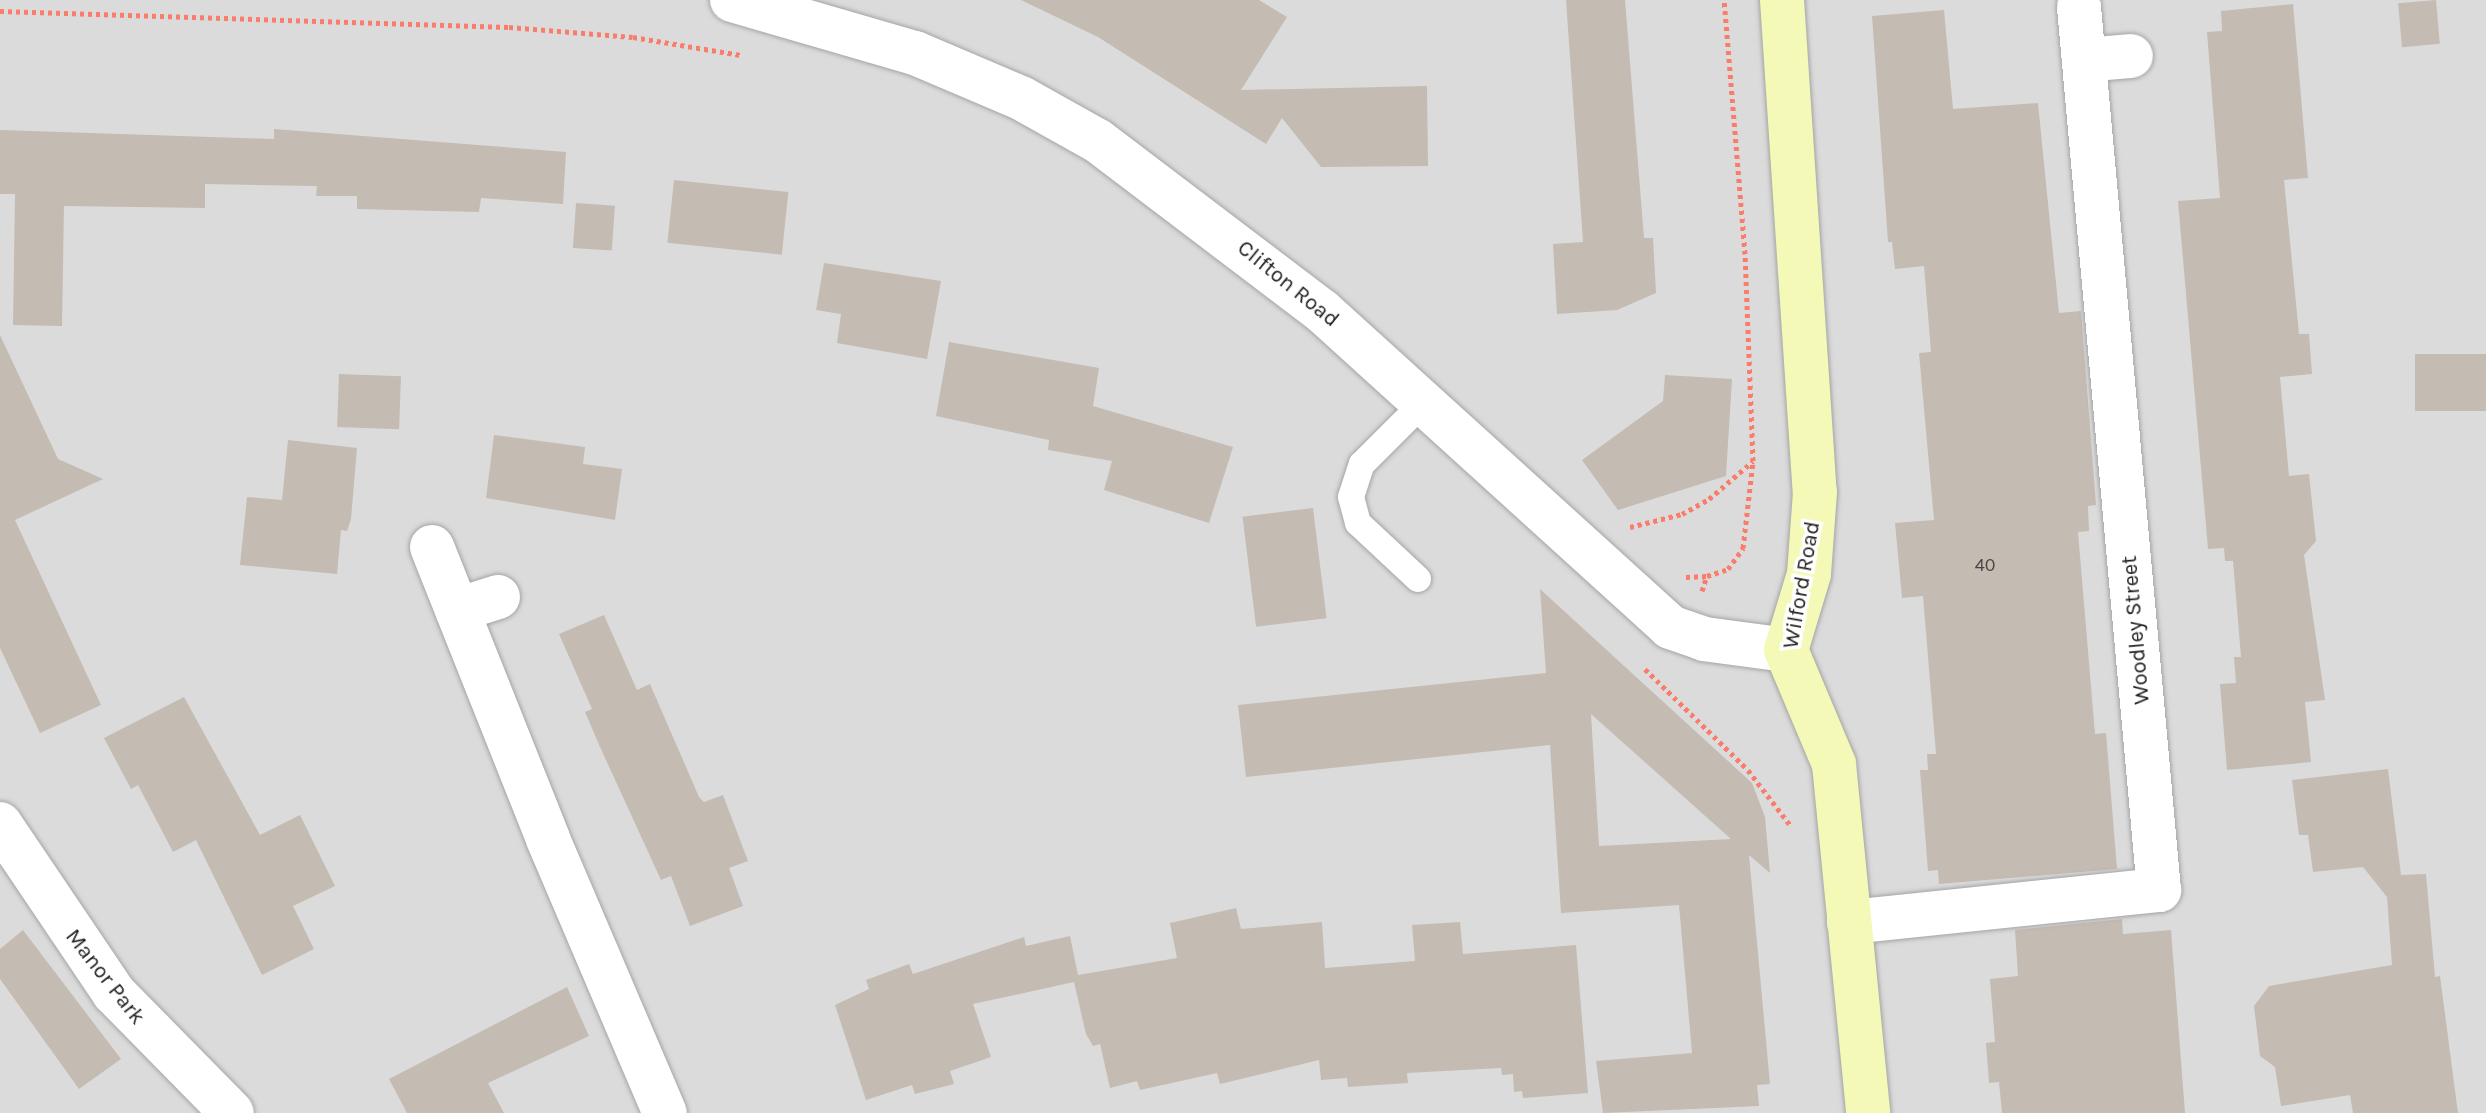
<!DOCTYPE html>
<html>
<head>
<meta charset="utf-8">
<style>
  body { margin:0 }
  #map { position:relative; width:2486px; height:1113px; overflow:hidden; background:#efebe4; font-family:Karla,sans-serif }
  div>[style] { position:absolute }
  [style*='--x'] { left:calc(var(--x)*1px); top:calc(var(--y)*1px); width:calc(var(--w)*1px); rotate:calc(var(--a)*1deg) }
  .residential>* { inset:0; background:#dcdbdb; transform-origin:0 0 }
  .building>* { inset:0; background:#c4bbb3; transform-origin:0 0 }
  .path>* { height:5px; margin-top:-2.5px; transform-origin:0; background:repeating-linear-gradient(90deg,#fa7c6a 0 4px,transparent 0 8px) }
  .roads { filter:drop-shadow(0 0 2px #a5a5a5) drop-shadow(0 0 2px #a5a5a5) }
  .service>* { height:26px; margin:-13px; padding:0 13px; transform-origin:13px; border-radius:13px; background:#fff }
  .minor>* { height:44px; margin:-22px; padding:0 22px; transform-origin:22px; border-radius:22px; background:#fff }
  .tertiary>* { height:44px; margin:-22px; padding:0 22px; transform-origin:22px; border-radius:22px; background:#fff }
  .secondary>* { height:44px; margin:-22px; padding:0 22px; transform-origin:22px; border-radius:22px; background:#f4f9b7 }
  span { translate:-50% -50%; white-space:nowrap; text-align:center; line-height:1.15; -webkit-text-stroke:7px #fff; paint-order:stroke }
  .number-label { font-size:18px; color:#484543 }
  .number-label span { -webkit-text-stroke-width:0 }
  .street-label { font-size:22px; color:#1e1e1e }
</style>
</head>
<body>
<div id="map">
  <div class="residential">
    <i style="left:0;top:0;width:2486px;height:1113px"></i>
  </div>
  <div class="building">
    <i style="clip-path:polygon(1021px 0,1259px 0,1287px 17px,1241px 90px,1427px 86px,1428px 166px,1321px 167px,1282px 118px,1266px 144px,1098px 37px)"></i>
    <i style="clip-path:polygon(1566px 0,1625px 0,1644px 238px,1653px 238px,1656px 293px,1617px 310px,1557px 314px,1553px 244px,1583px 242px)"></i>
    <i style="left:2436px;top:0;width:44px;height:38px;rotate:85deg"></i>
    <i style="clip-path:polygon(2293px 4px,2308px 178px,2284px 180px,2299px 334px,2309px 334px,2312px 374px,2280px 377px,2289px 476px,2309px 474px,2316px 541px,2304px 555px,2325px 700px,2305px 702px,2311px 762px,2227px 770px,2220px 684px,2236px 683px,2234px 657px,2241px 657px,2233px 561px,2225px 561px,2224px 548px,2208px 549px,2178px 201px,2220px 198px,2207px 32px,2222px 31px,2221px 11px)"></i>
    <i style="clip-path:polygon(1944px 10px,1953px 109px,2038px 103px,2059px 313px,2081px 311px,2096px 505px,2088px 506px,2089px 531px,2078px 532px,2095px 734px,2106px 733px,2117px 869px,1939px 884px,1938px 870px,1928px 871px,1920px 770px,1928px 770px,1927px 754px,1936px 754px,1923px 596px,1902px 598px,1895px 523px,1934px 520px,1919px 353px,1931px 352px,1924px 266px,1895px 269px,1892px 242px,1888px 242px,1872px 16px)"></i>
    <i style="clip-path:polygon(274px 129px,566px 152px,563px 204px,481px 198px,479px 212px,357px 209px,357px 196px,316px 196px,317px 186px,205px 184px,205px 208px,64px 206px,62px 326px,13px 325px,15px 194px,0 194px,0 130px,274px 139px)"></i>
    <i style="left:674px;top:180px;width:115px;height:63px;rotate:6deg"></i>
    <i style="left:576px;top:203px;width:39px;height:45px;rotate:4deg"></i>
    <i style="clip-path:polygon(824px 263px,941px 281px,927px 359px,837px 343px,841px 314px,816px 310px)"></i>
    <i style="clip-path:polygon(0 335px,58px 459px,103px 479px,15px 520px,101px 705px,40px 733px,0 648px)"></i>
    <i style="clip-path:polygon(949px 342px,1099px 368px,1093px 406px,1233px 447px,1209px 523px,1104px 490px,1112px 461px,1048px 450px,1049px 440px,936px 416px)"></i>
    <i style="left:2486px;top:354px;width:57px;height:71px;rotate:90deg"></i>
    <i style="left:339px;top:374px;width:62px;height:53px;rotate:2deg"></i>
    <i style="clip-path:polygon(1665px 375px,1732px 379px,1726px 476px,1618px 510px,1582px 460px,1663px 401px)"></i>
    <i style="clip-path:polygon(494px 435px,585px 447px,583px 464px,622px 469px,615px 520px,486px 498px)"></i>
    <i style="clip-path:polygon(288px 440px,357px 448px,351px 519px,347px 531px,341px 530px,337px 574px,240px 565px,247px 497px,282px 500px)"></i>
    <i style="left:1313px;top:508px;width:111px;height:71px;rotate:83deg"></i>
    <i style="clip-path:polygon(evenodd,1540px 589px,1752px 783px,1765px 817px,1770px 873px,1749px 855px,1770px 1084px,1757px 1085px,1759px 1106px,1603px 1113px,1596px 1061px,1692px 1053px,1679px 905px,1561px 913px,1550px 745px,1246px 777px,1238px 705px,1546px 673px,1540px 589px,1591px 714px,1731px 839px,1599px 846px,1591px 714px)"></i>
    <i style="clip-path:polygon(604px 615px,637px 690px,650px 684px,699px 797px,704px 802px,723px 795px,748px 861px,729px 868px,743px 906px,690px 926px,671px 876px,661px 880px,600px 747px,585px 712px,592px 709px,559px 634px)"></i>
    <i style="clip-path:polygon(184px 697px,260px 835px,300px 815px,335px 886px,293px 906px,314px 949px,262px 975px,196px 840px,173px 852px,138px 785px,131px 789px,104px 738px)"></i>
    <i style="clip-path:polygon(2388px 769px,2401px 875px,2426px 874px,2435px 977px,2440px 976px,2458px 1113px,2353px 1113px,2350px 1095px,2281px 1106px,2275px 1067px,2260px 1056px,2254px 1006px,2269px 986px,2392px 965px,2387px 897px,2363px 867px,2313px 872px,2308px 835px,2299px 835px,2292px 780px)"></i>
    <i style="clip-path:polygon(1236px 908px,1241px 929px,1322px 922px,1325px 968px,1415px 961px,1412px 925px,1460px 922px,1463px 954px,1576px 945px,1588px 1093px,1523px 1098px,1522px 1091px,1514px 1092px,1513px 1074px,1502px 1075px,1501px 1068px,1407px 1073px,1408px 1083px,1348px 1087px,1347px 1078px,1321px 1080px,1319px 1060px,1220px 1084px,1217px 1073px,1140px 1090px,1137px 1081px,1110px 1088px,1100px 1044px,1093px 1046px,1086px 1034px,1074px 982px,973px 1004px,991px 1057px,950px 1071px,954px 1084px,915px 1094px,912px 1085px,866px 1100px,835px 1005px,869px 989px,866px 980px,909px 964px,913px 974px,1024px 937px,1026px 946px,1070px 936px,1078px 975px,1177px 958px,1170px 923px)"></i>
    <i style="clip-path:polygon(2122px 919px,2123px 934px,2171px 930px,2185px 1113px,2002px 1113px,1999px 1082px,1989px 1083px,1986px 1043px,1995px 1042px,1990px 979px,2018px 976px,2015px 930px)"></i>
    <i style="clip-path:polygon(23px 930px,121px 1059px,79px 1089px,0 979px,0 949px)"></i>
    <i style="clip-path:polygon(567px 987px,589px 1036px,488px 1083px,504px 1113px,407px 1113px,389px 1079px)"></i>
  </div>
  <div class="path">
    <i style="--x:0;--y:11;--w:509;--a:1.8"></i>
    <i style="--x:509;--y:27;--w:124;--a:4.6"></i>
    <i style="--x:633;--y:37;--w:109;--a:9.5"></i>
    <i style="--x:1630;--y:527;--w:54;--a:-14"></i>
    <i style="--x:1682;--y:514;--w:31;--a:-29"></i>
    <i style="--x:1709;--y:499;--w:58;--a:-40.8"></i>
    <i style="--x:1686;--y:577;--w:21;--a:-3"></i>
    <i style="--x:1702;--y:591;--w:16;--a:-72"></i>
    <i style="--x:1707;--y:576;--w:22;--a:-18"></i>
    <i style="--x:1728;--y:569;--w:26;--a:-54"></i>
    <i style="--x:1743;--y:548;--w:88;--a:-83.4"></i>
    <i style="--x:1753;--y:461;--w:207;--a:-92.2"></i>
    <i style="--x:1745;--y:254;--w:255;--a:-94.7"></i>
    <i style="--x:1645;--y:669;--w:144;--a:44.4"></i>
    <i style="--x:1748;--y:770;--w:69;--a:52.6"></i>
  </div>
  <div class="roads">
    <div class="service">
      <i style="--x:1418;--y:579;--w:82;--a:-137"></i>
      <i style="--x:1358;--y:523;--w:27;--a:-105"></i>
      <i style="--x:1351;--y:497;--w:35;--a:-72"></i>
      <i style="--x:1362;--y:464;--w:88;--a:-45"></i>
    </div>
    <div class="minor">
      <i style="--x:2084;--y:60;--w:47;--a:-4.9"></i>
      <i style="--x:432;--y:547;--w:314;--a:68.3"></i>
      <i style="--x:548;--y:839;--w:298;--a:66.9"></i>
      <i style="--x:457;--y:610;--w:43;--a:-17.6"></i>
      <i style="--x:0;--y:824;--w:204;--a:56"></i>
      <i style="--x:114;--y:993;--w:168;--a:45.5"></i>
      <i style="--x:1849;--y:922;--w:312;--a:-5.9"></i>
      <i style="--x:2159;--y:890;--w:887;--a:-95.18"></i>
    </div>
    <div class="tertiary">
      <i style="--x:732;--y:0;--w:191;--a:16.2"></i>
      <i style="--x:915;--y:53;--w:115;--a:23"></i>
      <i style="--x:1021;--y:98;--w:88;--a:29.2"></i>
      <i style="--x:1098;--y:141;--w:281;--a:37.2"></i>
      <i style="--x:1322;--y:311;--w:470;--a:42.2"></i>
      <i style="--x:1670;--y:627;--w:36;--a:19"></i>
      <i style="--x:1704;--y:639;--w:83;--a:7.6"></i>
    </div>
    <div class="secondary">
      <i style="--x:1782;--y:0;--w:493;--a:86.2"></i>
      <i style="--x:1815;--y:492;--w:82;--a:94.2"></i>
      <i style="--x:1809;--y:574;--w:79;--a:106.8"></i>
      <i style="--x:1786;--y:650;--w:124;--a:67.2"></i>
      <i style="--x:1834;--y:764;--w:351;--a:84.4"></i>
    </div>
  </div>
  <div class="number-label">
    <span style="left:1985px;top:565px">40</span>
  </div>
  <div class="street-label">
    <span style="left:1288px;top:284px;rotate:39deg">Clifton Road</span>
    <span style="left:1802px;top:585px;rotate:-80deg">Wilford Road</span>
    <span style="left:2136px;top:630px;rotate:-95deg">Woodley Street</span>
    <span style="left:105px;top:977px;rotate:52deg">Manor Park</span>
  </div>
</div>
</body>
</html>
